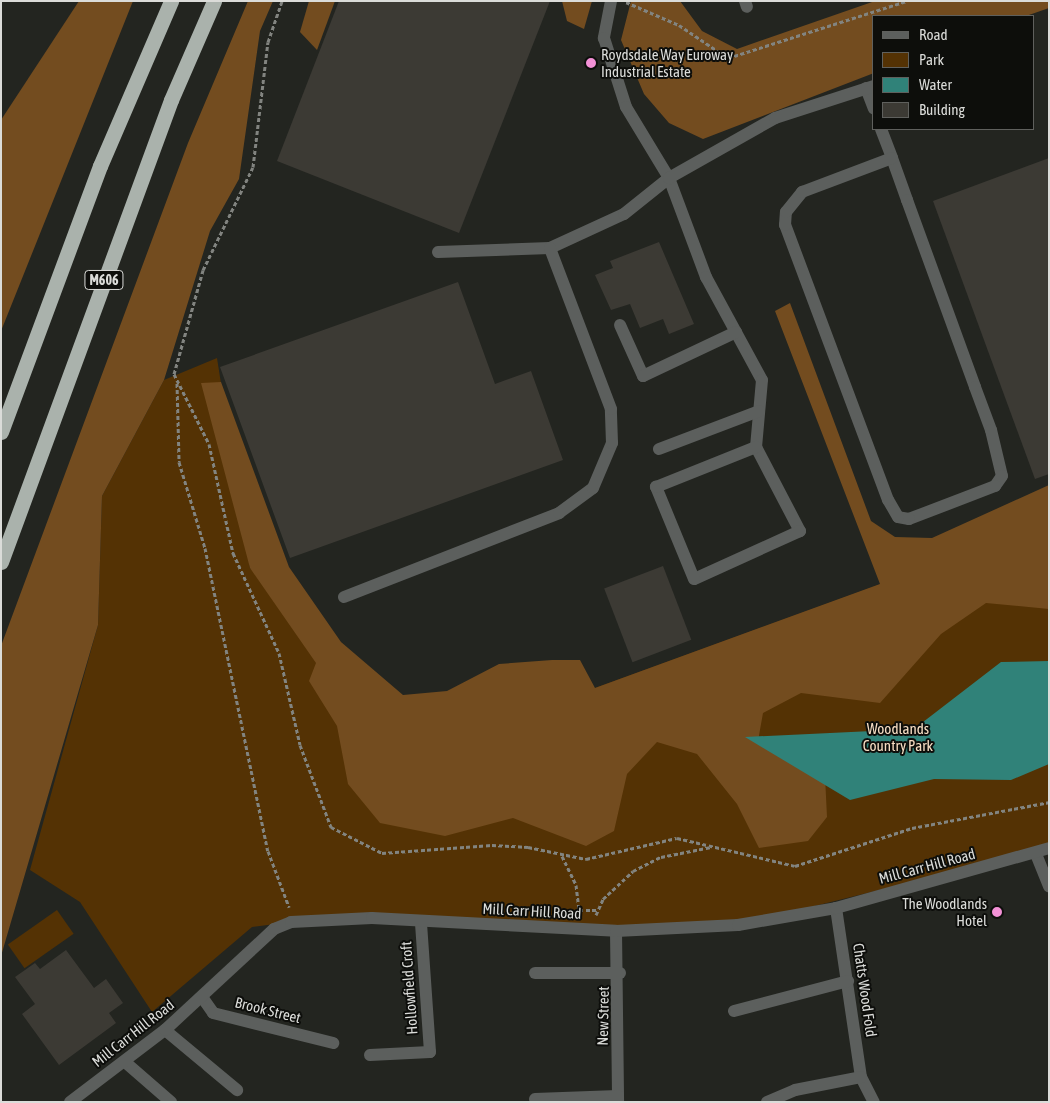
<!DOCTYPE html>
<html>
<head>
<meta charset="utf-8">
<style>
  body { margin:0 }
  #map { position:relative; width:1050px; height:1103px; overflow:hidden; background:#232520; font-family:"Asap Condensed",sans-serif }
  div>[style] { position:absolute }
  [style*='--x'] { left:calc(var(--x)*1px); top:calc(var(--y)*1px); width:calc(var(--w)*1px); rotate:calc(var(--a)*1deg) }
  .green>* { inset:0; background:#543204; transform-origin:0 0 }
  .forest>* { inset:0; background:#734c1f }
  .water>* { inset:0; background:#308279 }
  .building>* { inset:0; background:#3c3a34; transform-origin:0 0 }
  .path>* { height:3px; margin-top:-1.5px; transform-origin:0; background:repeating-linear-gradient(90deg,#828480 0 4px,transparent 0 6.5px) }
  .minor>* { height:12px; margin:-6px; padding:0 6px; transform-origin:6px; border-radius:6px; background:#5c5f5d }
  .highway>* { height:15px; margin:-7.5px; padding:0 7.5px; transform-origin:7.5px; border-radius:7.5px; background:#aab2ac }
  .dots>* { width:14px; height:14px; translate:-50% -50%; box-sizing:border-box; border:2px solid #0d0e0b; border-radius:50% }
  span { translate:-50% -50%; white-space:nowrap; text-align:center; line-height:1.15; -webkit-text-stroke:4px #0d0e0b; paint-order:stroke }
  .shield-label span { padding:1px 4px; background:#0d0e0b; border:1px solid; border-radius:4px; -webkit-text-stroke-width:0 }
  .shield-label { font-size:14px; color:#dbdcd9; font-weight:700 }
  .poi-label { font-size:15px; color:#dbdcd9 }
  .left { translate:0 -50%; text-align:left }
  .right { translate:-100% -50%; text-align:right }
  .park-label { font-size:15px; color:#f7dec4 }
  .street-label { font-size:15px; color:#dbdcd9 }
  .frame { position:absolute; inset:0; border:2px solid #dbdcd9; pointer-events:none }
  .legend { position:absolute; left:872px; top:15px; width:162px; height:115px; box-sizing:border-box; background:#0d0e0b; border:1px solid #5f605d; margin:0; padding:6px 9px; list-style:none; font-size:15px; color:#dbdcd9 }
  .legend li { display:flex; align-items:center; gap:10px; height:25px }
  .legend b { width:25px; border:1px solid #5f605d }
</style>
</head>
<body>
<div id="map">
  <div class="green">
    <i style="clip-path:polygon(217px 358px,250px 568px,409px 723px,595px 688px,1049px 523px,1049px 848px,738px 925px,616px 931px,421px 922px,291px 922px,252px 927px,152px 1012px,80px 902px,30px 870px,98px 625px,102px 496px,164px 380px)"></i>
    <i style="left:57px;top:910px;width:29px;height:60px;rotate:55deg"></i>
  </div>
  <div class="forest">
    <i style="clip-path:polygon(79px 1px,133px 1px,1px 331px,1px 120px)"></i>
    <i style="clip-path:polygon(248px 1px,273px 1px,260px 31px,239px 179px,210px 231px,164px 380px,102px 496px,98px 625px,1px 956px,1px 646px,188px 143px)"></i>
    <i style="clip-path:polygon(309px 1px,335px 1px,317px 50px,300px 32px)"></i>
    <i style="clip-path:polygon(562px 1px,592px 1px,584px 29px,567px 21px)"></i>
    <i style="clip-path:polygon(631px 1px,680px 1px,702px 31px,737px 49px,875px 1px,1049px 1px,1049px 8px,1026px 16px,874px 16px,874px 73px,703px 139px,669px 123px,644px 94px,621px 40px)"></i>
    <i style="clip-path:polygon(790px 303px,871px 521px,895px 537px,932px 538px,1049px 485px,1049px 609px,986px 603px,941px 634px,880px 703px,801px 693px,763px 713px,758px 741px,825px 776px,827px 817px,808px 841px,759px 848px,737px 804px,697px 754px,657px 742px,627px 774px,614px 831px,586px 846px,513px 818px,445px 836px,380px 823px,348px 784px,337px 726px,309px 681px,316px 663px,250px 568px,201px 383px,221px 382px,289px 567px,341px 642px,403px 695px,447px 691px,499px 664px,552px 660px,580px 660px,595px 688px,880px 584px,775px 311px)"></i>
  </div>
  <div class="water">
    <i style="clip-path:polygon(1049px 661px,1049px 764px,1011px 780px,934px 779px,850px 800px,745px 737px,914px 729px,1001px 662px)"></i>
  </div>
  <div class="building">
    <i style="clip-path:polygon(339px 1px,550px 1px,459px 233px,277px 161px)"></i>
    <i style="clip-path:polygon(1049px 158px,1049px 474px,1035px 479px,933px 201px)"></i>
    <i style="clip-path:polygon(659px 242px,694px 324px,669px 334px,663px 319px,640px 328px,630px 304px,611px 310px,595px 275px,613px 268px,610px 261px)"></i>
    <i style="clip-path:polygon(458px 282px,495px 384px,531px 371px,563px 460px,290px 558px,220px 367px)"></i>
    <i style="left:663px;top:566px;width:79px;height:63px;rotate:69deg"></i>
    <i style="clip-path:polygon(66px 950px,94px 988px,106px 979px,123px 1003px,109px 1013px,116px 1023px,59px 1065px,22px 1014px,35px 1004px,15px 977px,35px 963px,40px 969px)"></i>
  </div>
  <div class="path">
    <i style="--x:626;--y:2;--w:58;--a:23.5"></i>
    <i style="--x:679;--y:25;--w:59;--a:34"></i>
    <i style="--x:728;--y:58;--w:188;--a:-17.7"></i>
    <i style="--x:174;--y:374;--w:78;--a:63.4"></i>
    <i style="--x:209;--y:444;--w:112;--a:77.6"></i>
    <i style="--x:233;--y:553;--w:110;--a:65.3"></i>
    <i style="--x:279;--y:653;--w:94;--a:77.1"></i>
    <i style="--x:300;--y:745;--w:88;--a:69.3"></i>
    <i style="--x:331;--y:827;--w:57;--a:27"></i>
    <i style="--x:382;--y:853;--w:110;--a:-4.2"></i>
    <i style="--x:492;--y:845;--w:36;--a:3"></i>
    <i style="--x:528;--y:847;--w:59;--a:11.7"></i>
    <i style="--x:586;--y:859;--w:93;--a:-13"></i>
    <i style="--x:677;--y:838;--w:121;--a:13.3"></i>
    <i style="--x:795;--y:866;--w:123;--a:-18"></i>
    <i style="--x:912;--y:828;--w:139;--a:-10.7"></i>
    <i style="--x:174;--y:374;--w:108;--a:-74.4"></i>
    <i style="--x:203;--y:270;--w:114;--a:-64.1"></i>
    <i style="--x:253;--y:167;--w:126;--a:-83.2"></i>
    <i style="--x:268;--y:42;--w:43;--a:-71.1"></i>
    <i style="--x:177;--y:383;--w:79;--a:88.5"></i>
    <i style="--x:179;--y:462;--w:90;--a:73.2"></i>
    <i style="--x:205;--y:548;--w:309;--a:78.3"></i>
    <i style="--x:268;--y:851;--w:60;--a:69.4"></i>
    <i style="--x:562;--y:856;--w:32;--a:64"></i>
    <i style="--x:576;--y:885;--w:25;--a:83"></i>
    <i style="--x:579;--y:910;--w:19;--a:0"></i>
    <i style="--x:596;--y:915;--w:17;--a:-66"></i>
    <i style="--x:603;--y:899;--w:41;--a:-43"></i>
    <i style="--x:633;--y:871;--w:31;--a:-27"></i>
    <i style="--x:661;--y:857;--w:51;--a:-11.3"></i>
  </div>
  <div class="minor">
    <i style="--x:611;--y:1;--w:38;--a:101"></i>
    <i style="--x:604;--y:38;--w:72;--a:72.3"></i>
    <i style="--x:626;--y:107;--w:83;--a:58.8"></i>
    <i style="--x:669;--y:178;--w:106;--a:69.5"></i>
    <i style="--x:706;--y:277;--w:117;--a:61.5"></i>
    <i style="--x:762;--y:380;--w:67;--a:95.1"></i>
    <i style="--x:756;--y:447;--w:95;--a:62.4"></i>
    <i style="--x:800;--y:531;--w:116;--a:155.6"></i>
    <i style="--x:694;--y:579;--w:100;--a:-112.4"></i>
    <i style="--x:656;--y:487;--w:108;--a:-21.8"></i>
    <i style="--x:745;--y:1;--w:6;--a:72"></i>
    <i style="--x:866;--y:88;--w:22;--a:69"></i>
    <i style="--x:881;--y:129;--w:31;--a:69"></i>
    <i style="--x:892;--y:158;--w:45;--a:70.3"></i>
    <i style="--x:907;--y:200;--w:199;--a:70"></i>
    <i style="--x:975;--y:387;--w:46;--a:69.6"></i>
    <i style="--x:991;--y:430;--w:47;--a:76.6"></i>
    <i style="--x:1002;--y:476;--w:12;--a:125"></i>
    <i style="--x:995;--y:486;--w:92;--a:159"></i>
    <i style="--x:909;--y:519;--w:11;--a:-170"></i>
    <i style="--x:898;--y:517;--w:20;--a:-120"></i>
    <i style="--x:888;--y:500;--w:294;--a:-110.5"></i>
    <i style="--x:785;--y:225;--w:13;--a:-86"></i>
    <i style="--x:786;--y:212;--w:26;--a:-51"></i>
    <i style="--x:802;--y:192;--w:96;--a:-20.7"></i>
    <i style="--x:438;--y:252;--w:112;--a:-2"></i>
    <i style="--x:550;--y:248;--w:81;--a:-24.7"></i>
    <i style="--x:624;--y:214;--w:58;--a:-38.7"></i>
    <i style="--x:669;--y:178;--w:122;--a:-29.5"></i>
    <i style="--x:775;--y:118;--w:104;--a:-17.9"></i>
    <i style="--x:620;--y:325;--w:56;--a:65.7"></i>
    <i style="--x:643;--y:376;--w:103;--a:-25.3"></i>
    <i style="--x:659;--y:449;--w:107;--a:-20.8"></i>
    <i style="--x:344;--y:597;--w:231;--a:-21.3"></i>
    <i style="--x:559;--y:513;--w:42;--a:-36.3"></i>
    <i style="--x:593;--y:488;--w:49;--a:-67.1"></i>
    <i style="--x:612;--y:443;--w:34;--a:-92"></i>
    <i style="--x:611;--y:409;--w:172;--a:-110.8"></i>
    <i style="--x:1036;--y:854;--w:35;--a:68"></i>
    <i style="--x:836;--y:908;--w:171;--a:81.6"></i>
    <i style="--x:861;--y:1077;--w:28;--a:63"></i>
    <i style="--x:616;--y:931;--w:171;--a:89.3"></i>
    <i style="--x:535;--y:973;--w:85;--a:0"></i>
    <i style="--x:202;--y:997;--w:19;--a:55"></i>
    <i style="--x:213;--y:1013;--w:124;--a:14"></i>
    <i style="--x:734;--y:1011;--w:118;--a:-14.7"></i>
    <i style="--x:165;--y:1030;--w:94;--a:39.8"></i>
    <i style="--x:370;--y:1055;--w:60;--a:-2.9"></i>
    <i style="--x:430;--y:1052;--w:130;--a:-94"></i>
    <i style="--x:125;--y:1062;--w:61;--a:41"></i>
    <i style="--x:535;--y:1099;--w:83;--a:-2.1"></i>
    <i style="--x:70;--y:1102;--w:119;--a:-37.2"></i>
    <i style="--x:165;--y:1030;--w:149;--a:-42.8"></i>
    <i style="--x:274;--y:929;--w:18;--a:-22"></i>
    <i style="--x:291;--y:922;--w:81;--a:-2.8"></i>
    <i style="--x:372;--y:918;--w:244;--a:3"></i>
    <i style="--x:616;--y:931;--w:122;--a:-2.8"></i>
    <i style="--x:738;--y:925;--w:99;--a:-9.8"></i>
    <i style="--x:836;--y:908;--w:221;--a:-15.7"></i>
    <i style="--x:767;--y:1102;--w:30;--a:-23"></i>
    <i style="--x:795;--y:1090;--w:67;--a:-11.1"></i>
  </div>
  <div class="highway">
    <i style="--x:1;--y:432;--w:284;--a:-69.6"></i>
    <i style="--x:100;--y:166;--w:180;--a:-66.7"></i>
    <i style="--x:1;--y:562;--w:492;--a:-69.8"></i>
    <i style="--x:171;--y:100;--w:108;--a:-66.5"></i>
  </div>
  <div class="dots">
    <i style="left:591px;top:63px;background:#f391d6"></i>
    <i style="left:997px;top:912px;background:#f391d6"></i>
  </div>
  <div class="shield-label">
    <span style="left:104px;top:280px">M606</span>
  </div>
  <div class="poi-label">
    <span class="left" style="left:601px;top:63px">Roydsdale Way Euroway<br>Industrial Estate</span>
    <span class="right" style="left:987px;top:912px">The Woodlands<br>Hotel</span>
  </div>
  <div class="park-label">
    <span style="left:898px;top:737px">Woodlands<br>Country Park</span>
  </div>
  <div class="street-label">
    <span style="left:927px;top:866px;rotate:-15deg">Mill Carr Hill Road</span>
    <span style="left:532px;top:911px;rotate:3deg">Mill Carr Hill Road</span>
    <span style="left:409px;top:988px;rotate:-94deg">Hollowfield Croft</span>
    <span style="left:865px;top:990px;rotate:82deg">Chatts Wood Fold</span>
    <span style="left:268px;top:1010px;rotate:14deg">Brook Street</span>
    <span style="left:603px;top:1016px;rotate:-89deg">New Street</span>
    <span style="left:133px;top:1033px;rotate:-38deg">Mill Carr Hill Road</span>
  </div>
  <div class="frame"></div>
  <ul class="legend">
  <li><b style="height:6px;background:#5c5f5d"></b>Road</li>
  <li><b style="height:14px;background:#543204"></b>Park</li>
  <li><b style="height:14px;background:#308279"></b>Water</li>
  <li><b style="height:14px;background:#3c3a34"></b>Building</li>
  </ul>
</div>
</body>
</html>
